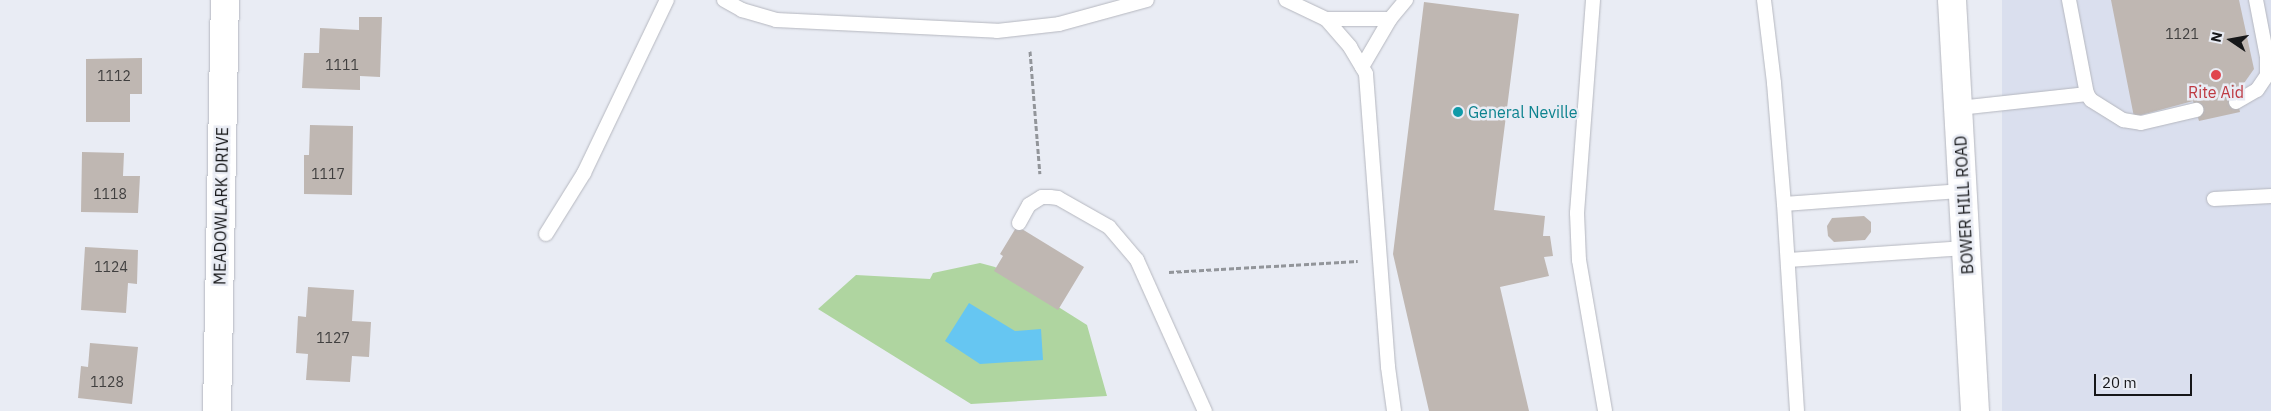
<!DOCTYPE html>
<html>
<head>
<meta charset="utf-8">
<style>
  body { margin:0 }
  #map { position:relative; width:2271px; height:411px; overflow:hidden; background:#e9ecf4; font-family:"IBM Plex Sans",sans-serif }
  div>[style] { position:absolute }
  [style*='--x'] { left:calc(var(--x)*1px); top:calc(var(--y)*1px); width:calc(var(--w)*1px); rotate:calc(var(--a)*1deg) }
  .built>* { inset:0; background:#dadfee; transform-origin:0 0 }
  .green>* { inset:0; background:#afd5a0 }
  .water>* { inset:0; background:#66c6f2 }
  .building>* { inset:0; background:#bfb7b2 }
  .path>* { height:3px; margin-top:-1.5px; transform-origin:0; background:repeating-linear-gradient(90deg,#92959a 0 5px,transparent 0 7.5px) }
  .roads { filter:drop-shadow(0 0 1px #b5b7bf) drop-shadow(0 0 1px #b5b7bf) }
  .lane>* { height:14px; margin:-7px; padding:0 7px; transform-origin:7px; border-radius:7px; background:#fff }
  .street>* { height:28px; margin:-14px; padding:0 14px; transform-origin:14px; border-radius:14px; background:#fff }
  .secondary>* { height:28px; margin:-14px; padding:0 14px; transform-origin:14px; border-radius:14px; background:#fff }
  .dots>* { width:14px; height:14px; translate:-50% -50%; box-sizing:border-box; border:2px solid #e9ecf4; border-radius:50% }
  span { translate:-50% -50%; white-space:nowrap; text-align:center; line-height:1.15; -webkit-text-stroke:5px #e9ecf4; paint-order:stroke }
  .number-label { font-size:14px; color:#403f3f }
  .number-label span { -webkit-text-stroke-width:0 }
  .health-label { font-size:16px; color:#be3a42 }
  .culture-label { font-size:16px; color:#0d838f }
  .left { translate:0 -50%; text-align:left }
  .street-label { font-size:16px; color:#161719 }
  .north { position:absolute; left:2206px; top:15px; width:50px; height:50px; -webkit-text-stroke:4px #e9ecf4; paint-order:stroke; rotate:282deg; font-size:14px; font-weight:700; line-height:20px; text-align:center; color:#161719 }
  .north::after { content:''; display:block; margin:auto; width:18px; height:22px; background:#161719; clip-path:polygon(50% 0,100% 100%,50% 72%,0 100%) }
  .scale { position:absolute; left:2094px; top:374px; width:98px; height:22px; box-sizing:border-box; border:2px solid #161719; border-top:0; padding-left:6px; font-size:15px; line-height:18px; white-space:nowrap; color:#161719; -webkit-text-stroke:4px #e9ecf4; paint-order:stroke }
</style>
</head>
<body>
<div id="map">
  <div class="built">
    <i style="left:2002px;top:0;width:269px;height:412px"></i>
  </div>
  <div class="green">
    <i style="clip-path:polygon(980px 263px,995px 267px,1087px 325px,1107px 396px,971px 404px,818px 309px,856px 275px,930px 279px,933px 273px)"></i>
  </div>
  <div class="water">
    <i style="clip-path:polygon(969px 303px,1015px 331px,1041px 329px,1043px 360px,980px 364px,945px 341px)"></i>
  </div>
  <div class="building">
    <i style="clip-path:polygon(2111px 0,2239px 0,2254px 69px,2242px 86px,2234px 87px,2240px 112px,2199px 121px,2193px 101px,2134px 117px)"></i>
    <i style="clip-path:polygon(1424px 2px,1519px 14px,1494px 210px,1545px 216px,1543px 236px,1550px 236px,1553px 256px,1544px 257px,1549px 276px,1500px 287px,1529px 411px,1429px 411px,1393px 254px)"></i>
    <i style="clip-path:polygon(359px 17px,382px 17px,380px 77px,360px 76px,360px 90px,302px 88px,304px 53px,319px 53px,320px 28px,359px 30px)"></i>
    <i style="clip-path:polygon(142px 58px,142px 94px,130px 94px,130px 122px,86px 122px,86px 59px)"></i>
    <i style="clip-path:polygon(310px 125px,353px 126px,352px 195px,304px 194px,304px 155px,309px 155px)"></i>
    <i style="clip-path:polygon(82px 152px,124px 153px,123px 176px,140px 176px,138px 213px,81px 212px)"></i>
    <i style="clip-path:polygon(1864px 216px,1871px 222px,1871px 232px,1865px 240px,1834px 242px,1828px 236px,1827px 226px,1832px 218px)"></i>
    <i style="clip-path:polygon(1017px 226px,1084px 267px,1058px 310px,994px 271px,1003px 256px,1000px 254px)"></i>
    <i style="clip-path:polygon(85px 247px,138px 250px,137px 284px,128px 283px,126px 313px,81px 310px)"></i>
    <i style="clip-path:polygon(308px 287px,354px 290px,352px 321px,371px 322px,369px 357px,352px 356px,350px 382px,306px 380px,308px 354px,296px 353px,298px 316px,306px 317px)"></i>
    <i style="clip-path:polygon(90px 343px,138px 347px,132px 404px,78px 398px,81px 366px,88px 367px)"></i>
  </div>
  <div class="path">
    <i style="--x:1030;--y:51;--w:123;--a:85.4"></i>
    <i style="--x:1169;--y:272;--w:189;--a:-3.3"></i>
  </div>
  <div class="roads">
    <div class="lane">
      <i style="--x:724;--y:0;--w:21;--a:29"></i>
      <i style="--x:742;--y:10;--w:35;--a:16"></i>
      <i style="--x:776;--y:20;--w:221;--a:2.8"></i>
      <i style="--x:997;--y:31;--w:62;--a:-6.4"></i>
      <i style="--x:1059;--y:24;--w:91;--a:-15.3"></i>
      <i style="--x:1286;--y:0;--w:44;--a:25.4"></i>
      <i style="--x:1326;--y:19;--w:37;--a:49"></i>
      <i style="--x:1350;--y:47;--w:31;--a:59"></i>
      <i style="--x:1366;--y:74;--w:294;--a:85.7"></i>
      <i style="--x:1388;--y:367;--w:44;--a:82.2"></i>
      <i style="--x:1593;--y:0;--w:214;--a:94.3"></i>
      <i style="--x:1577;--y:213;--w:47;--a:87.6"></i>
      <i style="--x:1579;--y:260;--w:153;--a:80.2"></i>
      <i style="--x:1764;--y:0;--w:84;--a:83.1"></i>
      <i style="--x:1774;--y:83;--w:121;--a:85.3"></i>
      <i style="--x:1784;--y:204;--w:207;--a:86.4"></i>
      <i style="--x:2069;--y:0;--w:96;--a:79.2"></i>
      <i style="--x:2087;--y:94;--w:7;--a:56"></i>
      <i style="--x:2091;--y:100;--w:38;--a:32"></i>
      <i style="--x:2123;--y:120;--w:18;--a:9"></i>
      <i style="--x:2141;--y:123;--w:57;--a:-13.3"></i>
      <i style="--x:1326;--y:19;--w:64;--a:0"></i>
      <i style="--x:1362;--y:67;--w:56;--a:-59.7"></i>
      <i style="--x:1390;--y:19;--w:25;--a:-50"></i>
      <i style="--x:2236;--y:102;--w:24;--a:-30"></i>
      <i style="--x:2257;--y:90;--w:18;--a:-56"></i>
      <i style="--x:2267;--y:75;--w:18;--a:-90"></i>
      <i style="--x:2267;--y:57;--w:58;--a:-100.9"></i>
      <i style="--x:1959;--y:108;--w:129;--a:-6.2"></i>
      <i style="--x:2214;--y:199;--w:57;--a:-3"></i>
      <i style="--x:1784;--y:204;--w:179;--a:-4.2"></i>
      <i style="--x:1019;--y:223;--w:21;--a:-61"></i>
      <i style="--x:1029;--y:205;--w:15;--a:-32"></i>
      <i style="--x:1042;--y:197;--w:8;--a:0"></i>
      <i style="--x:1050;--y:197;--w:8;--a:7"></i>
      <i style="--x:1058;--y:198;--w:59;--a:29.6"></i>
      <i style="--x:1109;--y:227;--w:43;--a:49.7"></i>
      <i style="--x:1137;--y:260;--w:166;--a:65.8"></i>
      <i style="--x:546;--y:234;--w:72;--a:-58.1"></i>
      <i style="--x:584;--y:173;--w:192;--a:-64.4"></i>
      <i style="--x:1788;--y:260;--w:178;--a:-3.9"></i>
    </div>
    <div class="street">
      <i style="--x:217;--y:411;--w:411;--a:-88.9"></i>
    </div>
    <div class="secondary">
      <i style="--x:1952;--y:0;--w:412;--a:86.8"></i>
    </div>
  </div>
  <div class="dots">
    <i style="left:2216px;top:75px;background:#e0444e"></i>
    <i style="left:1458px;top:112px;background:#0f9aa8"></i>
  </div>
  <div class="number-label">
    <span style="left:2182px;top:34px">1121</span>
    <span style="left:342px;top:65px">1111</span>
    <span style="left:114px;top:76px">1112</span>
    <span style="left:328px;top:174px">1117</span>
    <span style="left:110px;top:194px">1118</span>
    <span style="left:111px;top:267px">1124</span>
    <span style="left:333px;top:338px">1127</span>
    <span style="left:107px;top:382px">1128</span>
  </div>
  <div class="health-label">
    <span style="left:2216px;top:92px">Rite Aid</span>
  </div>
  <div class="culture-label">
    <span class="left" style="left:1468px;top:112px">General Neville</span>
  </div>
  <div class="street-label">
    <span style="left:1964px;top:205px;rotate:-93deg">BOWER HILL ROAD</span>
    <span style="left:221px;top:206px;rotate:-89deg">MEADOWLARK DRIVE</span>
  </div>
  <div class="north">N</div>
  <div class="scale">20 m</div>
</div>
</body>
</html>
